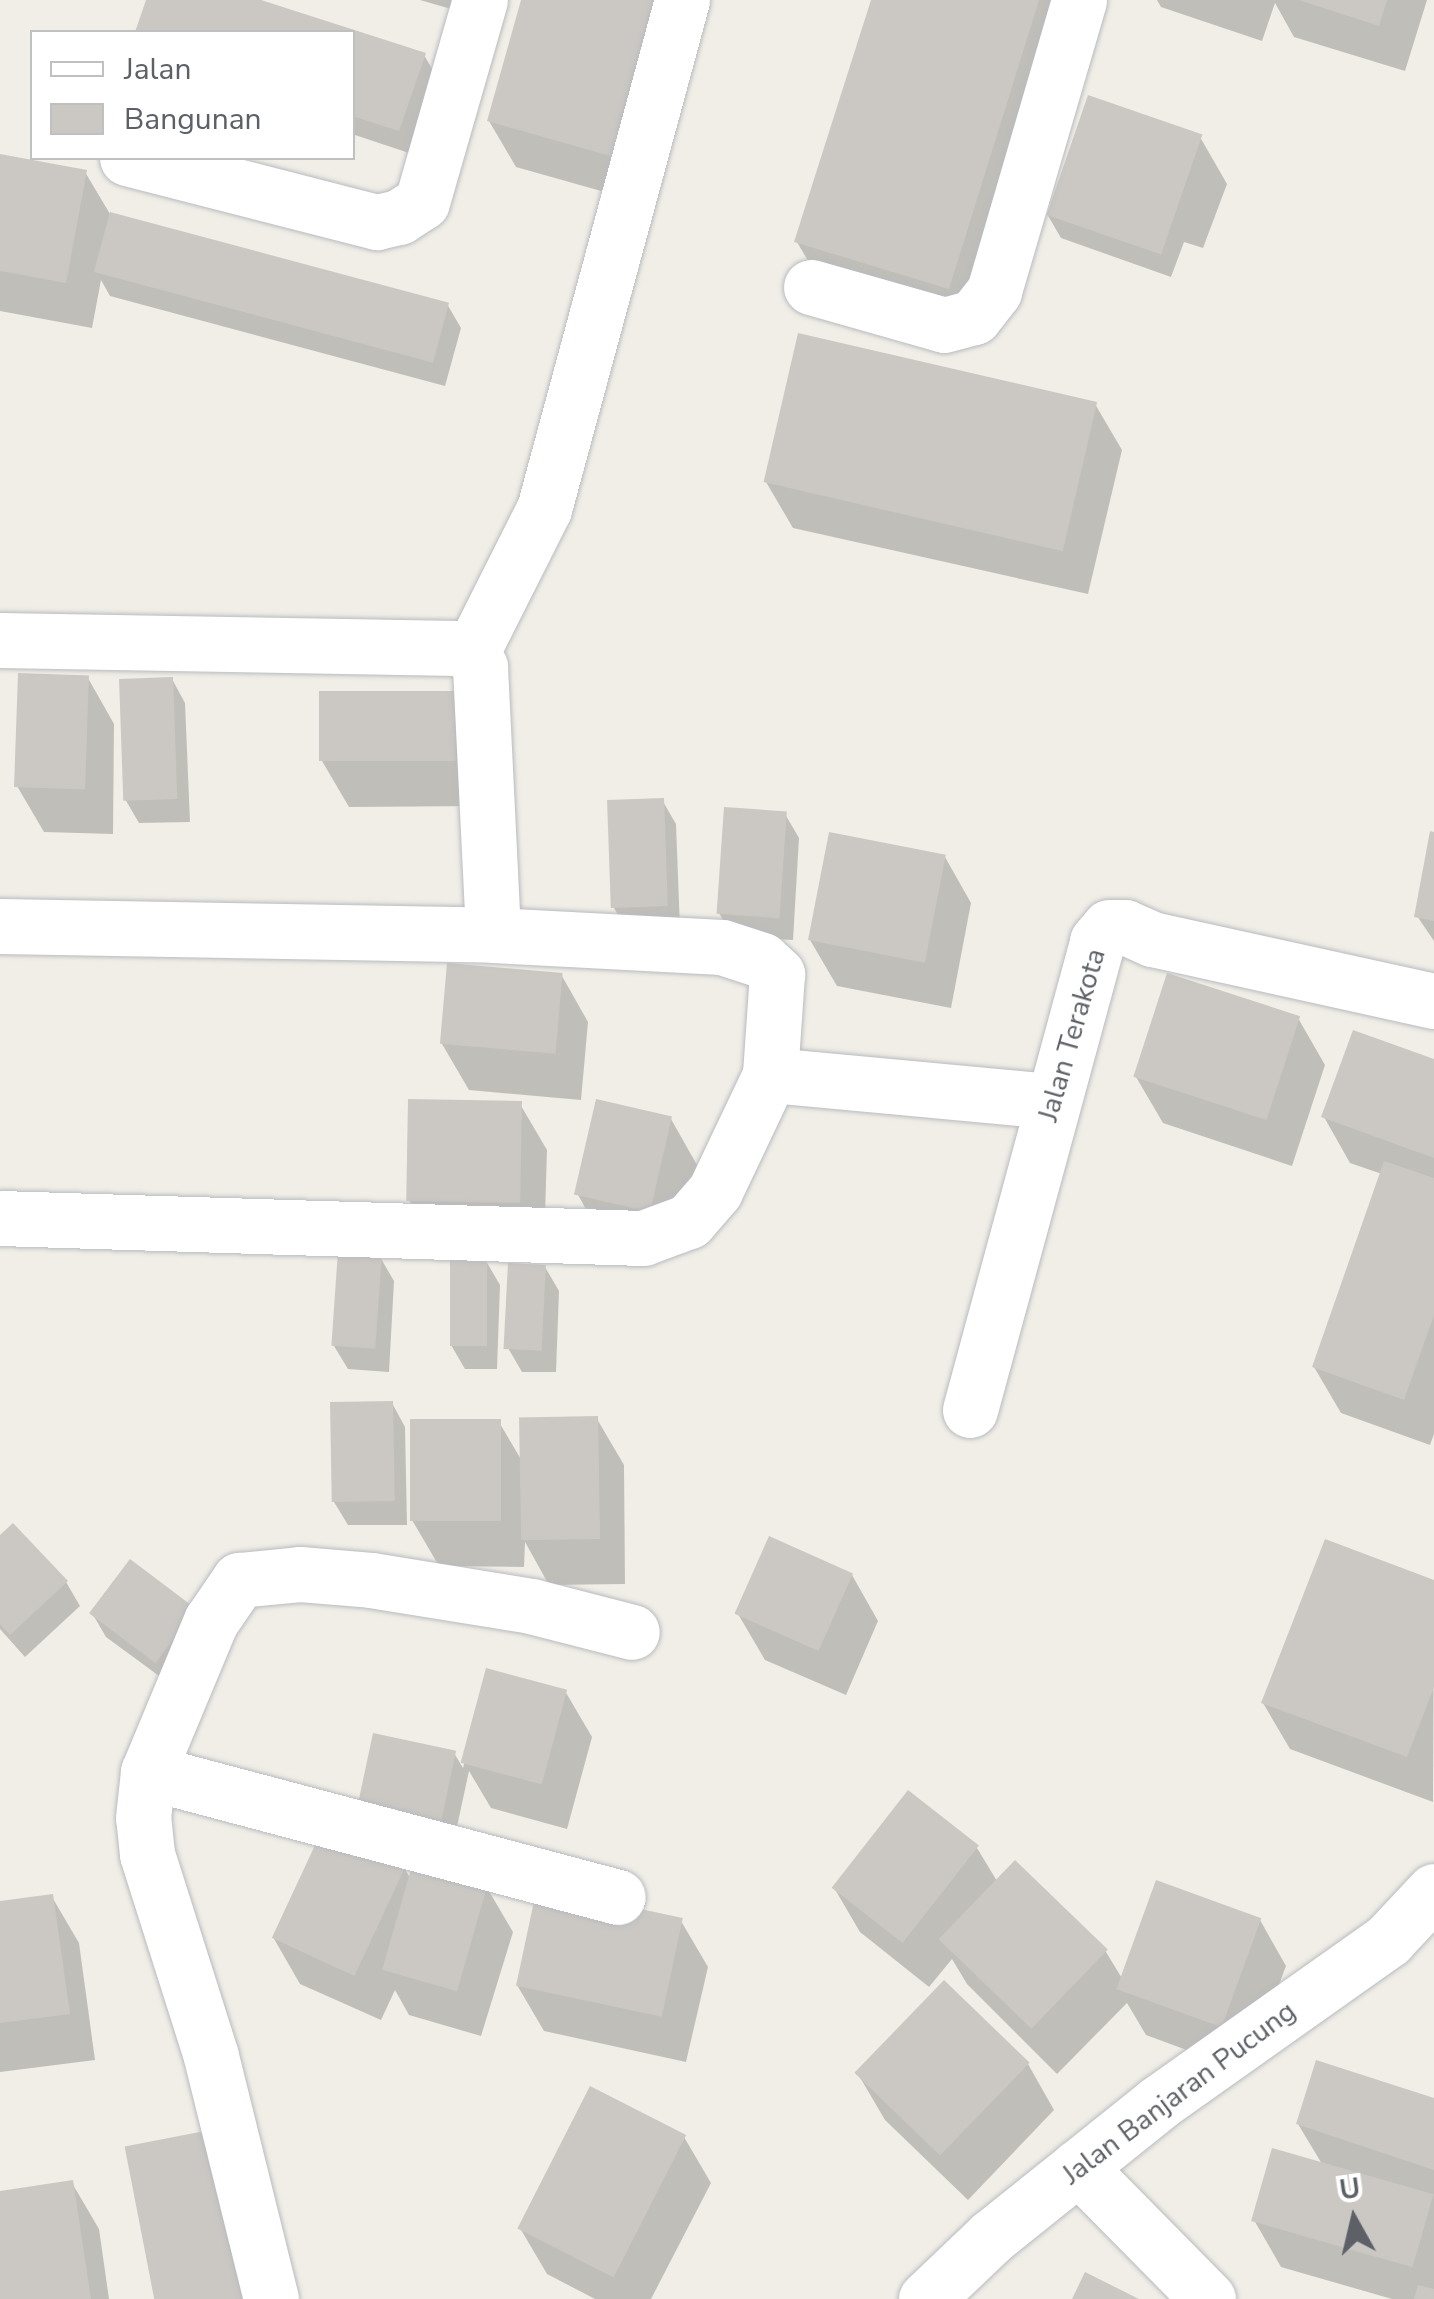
<!DOCTYPE html>
<html>
<head>
<meta charset="utf-8">
<style>
  body { margin:0 }
  #map { position:relative; width:1434px; height:2299px; overflow:hidden; background:#f0eee6; font-family:"Nunito Sans",sans-serif }
  div>[style] { position:absolute }
  [style*='--x'] { left:calc(var(--x)*1px); top:calc(var(--y)*1px); width:calc(var(--w)*1px); rotate:calc(var(--a)*1deg) }
  .shadow>* { inset:0; background:#0003 }
  .building>* { inset:0; background:#cbc8c3; transform-origin:0 0 }
  .roads { filter:drop-shadow(0 0 2px #b8bbc0) drop-shadow(0 0 2px #b8bbc0) }
  .minor>* { height:55px; margin:-27.5px; padding:0 27.5px; transform-origin:27.5px; border-radius:27.5px; background:#fff }
  span { translate:-50% -50%; white-space:nowrap; text-align:center; line-height:1.15; -webkit-text-stroke:8px #fff; paint-order:stroke }
  .street-label { font-size:28px; color:#5d6167 }
  .legend { position:absolute; left:30px; top:30px; width:325px; height:130px; box-sizing:border-box; background:#fff; border:2px solid #bec0c2; margin:0; padding:12px 18px; list-style:none; font-size:30px; color:#5d6167 }
  .legend li { display:flex; align-items:center; gap:20px; height:50px }
  .legend b { width:50px; border:2px solid #bec0c2 }
  .north { position:absolute; left:1304px; top:2169px; width:100px; height:100px; -webkit-text-stroke:8px #fff; paint-order:stroke; rotate:352deg; font-size:28px; font-weight:700; line-height:40px; text-align:center; color:#5d6167 }
  .north::after { content:''; display:block; margin:auto; width:35px; height:45px; background:#5d6167; clip-path:polygon(50% 0,100% 100%,50% 72%,0 100%) }
</style>
</head>
<body>
<div id="map">
  <div class="shadow">
    <i style="clip-path:polygon(149px 0,254px 0,424px 55px,438px 79px,412px 154px,352px 134px,352px 32px,137px 32px)"></i>
    <i style="clip-path:polygon(420px 0,461px 0,458px 11px)"></i>
    <i style="clip-path:polygon(524px 0,640px 202px,516px 167px,489px 121px)"></i>
    <i style="clip-path:polygon(873px 0,1075px 0,975px 334px,824px 288px,797px 242px)"></i>
    <i style="clip-path:polygon(1157px 0,1427px 0,1405px 71px,1294px 37px,1275px 3px,1262px 41px,1161px 7px)"></i>
    <i style="clip-path:polygon(1200px 137px,1227px 184px,1203px 248px,1184px 242px,1171px 277px,1061px 238px,1047px 214px)"></i>
    <i style="clip-path:polygon(0 156px,85px 172px,110px 214px,447px 304px,461px 328px,445px 386px,110px 296px,101px 280px,92px 328px,0 311px)"></i>
    <i style="clip-path:polygon(1095px 404px,1122px 450px,1088px 594px,793px 528px,766px 482px)"></i>
    <i style="clip-path:polygon(88px 678px,114px 724px,113px 834px,44px 832px,17px 786px)"></i>
    <i style="clip-path:polygon(172px 679px,185px 703px,190px 822px,139px 823px,125px 799px)"></i>
    <i style="clip-path:polygon(455px 695px,482px 806px,349px 807px,322px 761px)"></i>
    <i style="clip-path:polygon(662px 800px,676px 824px,680px 929px,628px 932px,614px 908px)"></i>
    <i style="clip-path:polygon(785px 814px,799px 838px,793px 940px,733px 937px,719px 913px)"></i>
    <i style="clip-path:polygon(1434px 834px,1434px 941px,1417px 916px)"></i>
    <i style="clip-path:polygon(945px 857px,971px 903px,951px 1008px,837px 986px,810px 940px)"></i>
    <i style="clip-path:polygon(562px 976px,588px 1022px,581px 1100px,469px 1090px,442px 1044px)"></i>
    <i style="clip-path:polygon(1298px 1018px,1325px 1065px,1292px 1166px,1163px 1123px,1136px 1077px)"></i>
    <i style="clip-path:polygon(1434px 1062px,1434px 1434px,1430px 1445px,1341px 1413px,1314px 1367px,1382px 1174px,1350px 1163px,1324px 1117px)"></i>
    <i style="clip-path:polygon(520px 1104px,547px 1150px,544px 1248px,436px 1247px,409px 1200px)"></i>
    <i style="clip-path:polygon(671px 1119px,697px 1165px,678px 1256px,603px 1240px,577px 1193px)"></i>
    <i style="clip-path:polygon(380px 1257px,394px 1281px,389px 1372px,348px 1369px,334px 1346px)"></i>
    <i style="clip-path:polygon(486px 1261px,500px 1285px,497px 1369px,465px 1369px,451px 1345px)"></i>
    <i style="clip-path:polygon(545px 1267px,559px 1291px,556px 1372px,522px 1372px,508px 1348px)"></i>
    <i style="clip-path:polygon(392px 1403px,405px 1427px,407px 1525px,348px 1525px,334px 1502px)"></i>
    <i style="clip-path:polygon(597px 1419px,624px 1465px,625px 1584px,549px 1585px,525px 1542px,524px 1567px,439px 1566px,412px 1520px,499px 1422px,522px 1461px)"></i>
    <i style="clip-path:polygon(0 1538px,66px 1582px,80px 1606px,25px 1657px,0 1629px)"></i>
    <i style="clip-path:polygon(852px 1575px,878px 1621px,846px 1695px,765px 1660px,738px 1614px)"></i>
    <i style="clip-path:polygon(1434px 1583px,1433px 1802px,1290px 1749px,1263px 1703px)"></i>
    <i style="clip-path:polygon(194px 1610px,170px 1684px,106px 1637px,92px 1613px)"></i>
    <i style="clip-path:polygon(488px 1671px,565px 1691px,592px 1737px,567px 1829px,491px 1808px,469px 1771px,453px 1845px,373px 1828px,454px 1753px,463px 1768px)"></i>
    <i style="clip-path:polygon(977px 1848px,997px 1881px,1106px 1952px,1123px 1980px,1260px 1920px,1286px 1966px,1246px 2072px,1146px 2035px,1127px 2003px,1057px 2074px,967px 1984px,952px 1959px,929px 1987px,860px 1932px,833px 1886px)"></i>
    <i style="clip-path:polygon(404px 1868px,411px 1879px,486px 1886px,513px 1932px,481px 2036px,409px 2015px,395px 1990px,381px 2020px,300px 1984px,273px 1937px)"></i>
    <i style="clip-path:polygon(52px 1897px,79px 1943px,95px 2060px,0 2072px,0 1903px)"></i>
    <i style="clip-path:polygon(681px 1921px,708px 1967px,686px 2062px,544px 2031px,517px 1985px)"></i>
    <i style="clip-path:polygon(1028px 2064px,1054px 2110px,968px 2200px,885px 2120px,858px 2074px)"></i>
    <i style="clip-path:polygon(1434px 2101px,1434px 2299px,1392px 2299px,1281px 2267px,1254px 2220px,1322px 2164px,1298px 2124px)"></i>
    <i style="clip-path:polygon(684px 2137px,711px 2183px,651px 2299px,595px 2299px,547px 2274px,520px 2228px)"></i>
    <i style="clip-path:polygon(72px 2183px,99px 2229px,109px 2299px,0 2299px,0 2193px)"></i>
  </div>
  <div class="building">
    <i style="clip-path:polygon(146px 0,261px 0,426px 53px,399px 131px,352px 116px,352px 32px,135px 32px)"></i>
    <i style="clip-path:polygon(521px 0,659px 0,614px 157px,487px 121px)"></i>
    <i style="clip-path:polygon(871px 0,1039px 0,949px 289px,794px 242px)"></i>
    <i style="clip-path:polygon(1299px 0,1387px 0,1379px 26px)"></i>
    <i style="left:1088px;top:95px;width:121px;height:127px;rotate:19deg"></i>
    <i style="clip-path:polygon(0 154px,87px 170px,66px 283px,0 271px)"></i>
    <i style="left:110px;top:212px;width:351px;height:62px;rotate:15deg"></i>
    <i style="left:798px;top:333px;width:307px;height:153px;rotate:13deg"></i>
    <i style="left:18px;top:673px;width:71px;height:114px;rotate:2deg"></i>
    <i style="left:173px;top:677px;width:122px;height:54px;rotate:88deg"></i>
    <i style="left:319px;top:691px;width:137px;height:70px"></i>
    <i style="left:664px;top:798px;width:108px;height:57px;rotate:88deg"></i>
    <i style="left:724px;top:807px;width:63px;height:107px;rotate:4deg"></i>
    <i style="clip-path:polygon(1430px 831px,1434px 832px,1434px 921px,1414px 917px)"></i>
    <i style="left:829px;top:832px;width:119px;height:110px;rotate:11deg"></i>
    <i style="left:447px;top:963px;width:116px;height:81px;rotate:5deg"></i>
    <i style="left:1167px;top:973px;width:140px;height:109px;rotate:18deg"></i>
    <i style="clip-path:polygon(1353px 1030px,1434px 1059px,1434px 1158px,1321px 1117px)"></i>
    <i style="left:408px;top:1099px;width:114px;height:102px;rotate:1deg"></i>
    <i style="left:596px;top:1099px;width:78px;height:98px;rotate:13deg"></i>
    <i style="clip-path:polygon(1384px 1161px,1434px 1178px,1434px 1315px,1404px 1400px,1312px 1367px)"></i>
    <i style="left:338px;top:1251px;width:44px;height:95px;rotate:4deg"></i>
    <i style="left:450px;top:1258px;width:37px;height:88px"></i>
    <i style="left:508px;top:1263px;width:38px;height:86px;rotate:3deg"></i>
    <i style="left:393px;top:1401px;width:100px;height:63px;rotate:89deg"></i>
    <i style="left:598px;top:1416px;width:123px;height:79px;rotate:89deg"></i>
    <i style="left:410px;top:1419px;width:91px;height:102px"></i>
    <i style="clip-path:polygon(13px 1523px,68px 1581px,10px 1635px,0 1624px,0 1535px)"></i>
    <i style="left:769px;top:1536px;width:92px;height:85px;rotate:24deg"></i>
    <i style="clip-path:polygon(1325px 1539px,1434px 1580px,1434px 1687px,1407px 1757px,1261px 1703px)"></i>
    <i style="left:130px;top:1559px;width:83px;height:68px;rotate:37deg"></i>
    <i style="left:486px;top:1668px;width:84px;height:98px;rotate:15deg"></i>
    <i style="left:373px;top:1733px;width:85px;height:73px;rotate:12deg"></i>
    <i style="left:908px;top:1790px;width:90px;height:124px;rotate:38deg"></i>
    <i style="left:323px;top:1828px;width:91px;height:121px;rotate:25deg"></i>
    <i style="left:1015px;top:1860px;width:129px;height:110px;rotate:44deg"></i>
    <i style="left:413px;top:1862px;width:78px;height:112px;rotate:16deg"></i>
    <i style="left:1156px;top:1880px;width:112px;height:116px;rotate:20deg"></i>
    <i style="left:537px;top:1887px;width:149px;height:101px;rotate:12deg"></i>
    <i style="clip-path:polygon(53px 1894px,70px 2014px,0 2023px,0 1901px)"></i>
    <i style="left:944px;top:1980px;width:119px;height:129px;rotate:44deg"></i>
    <i style="clip-path:polygon(1316px 2060px,1434px 2098px,1434px 2170px,1296px 2124px)"></i>
    <i style="left:590px;top:2086px;width:108px;height:160px;rotate:27deg"></i>
    <i style="left:210px;top:2130px;width:172px;height:87px;rotate:79deg"></i>
    <i style="left:1272px;top:2148px;width:168px;height:76px;rotate:16deg"></i>
    <i style="clip-path:polygon(73px 2180px,91px 2299px,0 2299px,0 2191px)"></i>
    <i style="clip-path:polygon(1085px 2272px,1139px 2299px,1072px 2299px)"></i>
    <i style="clip-path:polygon(1418px 2285px,1434px 2289px,1434px 2299px,1414px 2299px)"></i>
  </div>
  <div class="roads">
    <div class="minor">
      <i style="--x:127;--y:158;--w:258;--a:14.4"></i>
      <i style="--x:377;--y:222;--w:23;--a:-13"></i>
      <i style="--x:399;--y:217;--w:27;--a:-33"></i>
      <i style="--x:422;--y:202;--w:210;--a:-74"></i>
      <i style="--x:811;--y:287;--w:138;--a:15.9"></i>
      <i style="--x:944;--y:325;--w:31;--a:-15"></i>
      <i style="--x:974;--y:317;--w:33;--a:-52"></i>
      <i style="--x:994;--y:291;--w:303;--a:-73.7"></i>
      <i style="--x:0;--y:640;--w:458;--a:1"></i>
      <i style="--x:458;--y:648;--w:14;--a:25"></i>
      <i style="--x:471;--y:654;--w:16;--a:55"></i>
      <i style="--x:480;--y:667;--w:268;--a:87.2"></i>
      <i style="--x:471;--y:654;--w:162;--a:-63.3"></i>
      <i style="--x:544;--y:509;--w:527;--a:-74.83"></i>
      <i style="--x:0;--y:926;--w:493;--a:1"></i>
      <i style="--x:493;--y:935;--w:229;--a:3"></i>
      <i style="--x:722;--y:947;--w:42;--a:18"></i>
      <i style="--x:762;--y:960;--w:21;--a:43"></i>
      <i style="--x:777;--y:974;--w:101;--a:94"></i>
      <i style="--x:770;--y:1075;--w:128;--a:115.4"></i>
      <i style="--x:715;--y:1191;--w:40;--a:131"></i>
      <i style="--x:689;--y:1221;--w:49;--a:159.7"></i>
      <i style="--x:643;--y:1238;--w:643;--a:-178.22"></i>
      <i style="--x:770;--y:1075;--w:283;--a:5.3"></i>
      <i style="--x:970;--y:1410;--w:486;--a:-74.8"></i>
      <i style="--x:1097;--y:941;--w:18;--a:-49"></i>
      <i style="--x:1109;--y:927;--w:16;--a:0"></i>
      <i style="--x:1125;--y:927;--w:30;--a:24"></i>
      <i style="--x:1152;--y:939;--w:289;--a:12.4"></i>
      <i style="--x:148;--y:1772;--w:486;--a:14.9"></i>
      <i style="--x:1078;--y:2167;--w:185;--a:45.4"></i>
      <i style="--x:271;--y:2299;--w:250;--a:-103.9"></i>
      <i style="--x:211;--y:2056;--w:212;--a:-107.6"></i>
      <i style="--x:147;--y:1854;--w:36;--a:-96"></i>
      <i style="--x:143;--y:1818;--w:46;--a:-83.8"></i>
      <i style="--x:148;--y:1772;--w:164;--a:-67.4"></i>
      <i style="--x:211;--y:1621;--w:50;--a:-55.7"></i>
      <i style="--x:239;--y:1580;--w:61;--a:-5.6"></i>
      <i style="--x:300;--y:1574;--w:71;--a:4.8"></i>
      <i style="--x:371;--y:1580;--w:162;--a:9.2"></i>
      <i style="--x:531;--y:1606;--w:104;--a:14.4"></i>
      <i style="--x:926;--y:2299;--w:90;--a:-43.6"></i>
      <i style="--x:991;--y:2237;--w:214;--a:-38.7"></i>
      <i style="--x:1158;--y:2103;--w:282;--a:-35.3"></i>
      <i style="--x:1388;--y:1940;--w:67;--a:-46.8"></i>
    </div>
  </div>
  <div class="street-label">
    <span style="left:1072px;top:1035px;rotate:-74deg">Jalan Terakota</span>
    <span style="left:1179px;top:2093px;rotate:-37deg">Jalan Banjaran Pucung</span>
  </div>
  <ul class="legend">
  <li><b style="height:12px;background:#fff"></b>Jalan</li>
  <li><b style="height:28px;background:#cbc8c3"></b>Bangunan</li>
  </ul>
  <div class="north">U</div>
</div>
</body>
</html>
